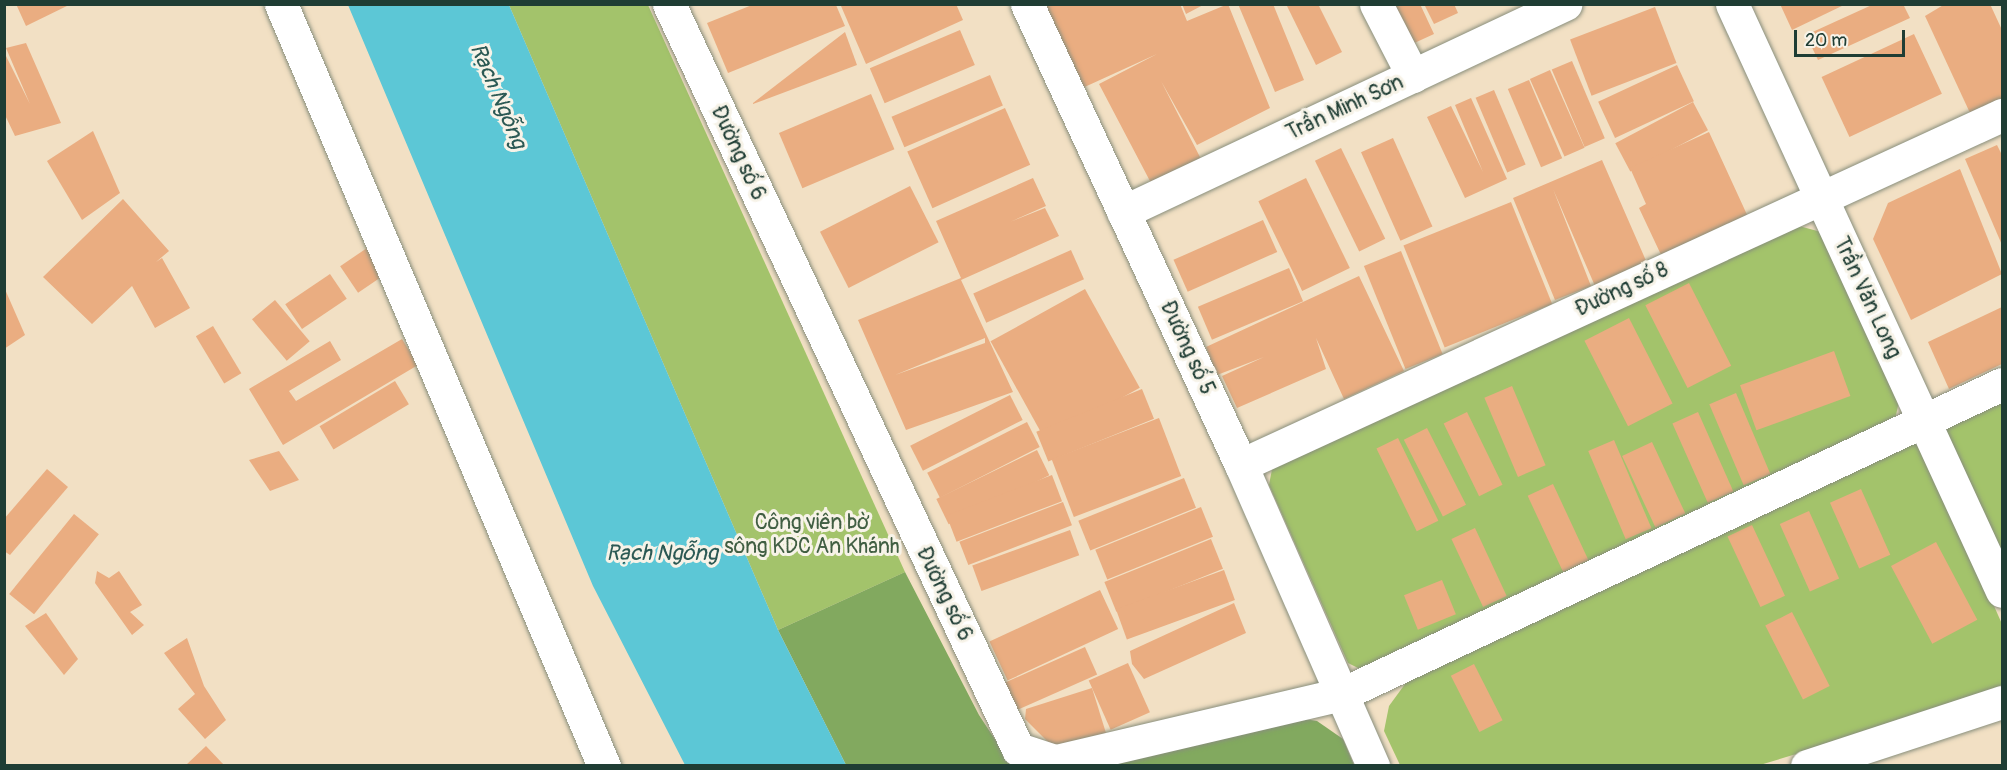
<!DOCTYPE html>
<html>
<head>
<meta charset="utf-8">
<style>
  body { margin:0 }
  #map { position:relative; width:2007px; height:770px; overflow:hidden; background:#f2e0c4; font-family:Pangolin,sans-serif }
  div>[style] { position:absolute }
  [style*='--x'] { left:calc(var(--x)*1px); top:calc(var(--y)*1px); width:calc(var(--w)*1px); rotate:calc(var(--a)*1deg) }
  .green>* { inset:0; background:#a3c36b }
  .forest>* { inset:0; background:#82a95f }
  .water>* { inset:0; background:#5cc7d6 }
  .building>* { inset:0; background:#eaad81; transform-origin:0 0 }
  .roads { filter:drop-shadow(0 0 2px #888e7c) drop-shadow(0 0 2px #888e7c) }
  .minor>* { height:33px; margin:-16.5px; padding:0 16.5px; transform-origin:16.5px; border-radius:16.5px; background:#fff }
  span { translate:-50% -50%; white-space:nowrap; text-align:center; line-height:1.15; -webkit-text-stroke:6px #f7f3e8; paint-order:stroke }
  .street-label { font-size:21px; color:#1f3d34 }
  .park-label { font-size:21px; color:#405e42 }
  .water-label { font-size:22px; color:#2b5954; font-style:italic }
  .frame { position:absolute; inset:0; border:6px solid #1f3d34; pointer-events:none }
  .scale { position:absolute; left:1794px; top:30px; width:111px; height:27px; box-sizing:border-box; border:3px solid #1f3d34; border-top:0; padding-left:8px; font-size:18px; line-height:21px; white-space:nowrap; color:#1f3d34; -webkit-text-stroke:4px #f7f3e8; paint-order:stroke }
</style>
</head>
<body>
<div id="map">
  <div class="green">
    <i style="clip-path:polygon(509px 5px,648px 5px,905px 572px,778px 630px)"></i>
    <i style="clip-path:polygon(1788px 223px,1821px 232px,1900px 397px,1894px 424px,1366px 672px,1348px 663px,1269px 485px,1273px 464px)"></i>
    <i style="clip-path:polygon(2002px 398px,2002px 565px,1942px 427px)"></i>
    <i style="clip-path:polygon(1921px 441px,2002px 624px,2001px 692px,1760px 765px,1400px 765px,1384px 731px,1389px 706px,1416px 669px,1825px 473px)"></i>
  </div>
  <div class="forest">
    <i style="clip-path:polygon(905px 572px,979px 715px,1002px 750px,1031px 765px,846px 765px,778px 630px)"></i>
    <i style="clip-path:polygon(1292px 717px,1317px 721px,1343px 739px,1354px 765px,1102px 766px)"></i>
  </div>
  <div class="water">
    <i style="clip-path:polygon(348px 5px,509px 5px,778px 630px,846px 765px,685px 765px,593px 586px)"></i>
  </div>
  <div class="building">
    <i style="clip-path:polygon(16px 4px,71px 4px,26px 26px)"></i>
    <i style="clip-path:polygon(956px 4px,963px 20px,866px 64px,841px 6px)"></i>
    <i style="clip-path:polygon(1041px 4px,1180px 4px,1187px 21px,1228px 4px,1270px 108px,1197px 145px,1161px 81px,1201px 159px,1151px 183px,1099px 84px,1157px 54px,1078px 90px)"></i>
    <i style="clip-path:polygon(1182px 4px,1205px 4px,1186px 14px)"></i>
    <i style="clip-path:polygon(1238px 4px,1273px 4px,1304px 80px,1275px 92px)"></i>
    <i style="clip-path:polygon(1286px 4px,1318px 4px,1342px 52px,1316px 65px)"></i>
    <i style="clip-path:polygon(1392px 4px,1420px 4px,1434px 34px,1410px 45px)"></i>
    <i style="clip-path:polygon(1424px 4px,1454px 4px,1458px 13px,1434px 24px)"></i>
    <i style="clip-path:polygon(1780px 4px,1846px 4px,1792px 30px)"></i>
    <i style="clip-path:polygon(1874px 4px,1903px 4px,1910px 18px,1818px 60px,1806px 35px)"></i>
    <i style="clip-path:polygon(1945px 4px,1990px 4px,2002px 30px,2002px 98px,1970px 113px,1925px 16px)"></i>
    <i style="clip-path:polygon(752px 5px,836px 5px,845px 26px,728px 73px,707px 23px)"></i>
    <i style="left:1655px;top:7px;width:60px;height:91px;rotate:69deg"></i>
    <i style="left:960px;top:30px;width:38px;height:98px;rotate:67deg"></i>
    <i style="clip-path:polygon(845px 32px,857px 65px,753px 104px,753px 103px)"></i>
    <i style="left:1914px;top:34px;width:66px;height:102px;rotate:65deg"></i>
    <i style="clip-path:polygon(26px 43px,61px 123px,15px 136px,4px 113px,4px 52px,30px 104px,6px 48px)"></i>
    <i style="left:1572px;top:61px;width:84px;height:22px;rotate:67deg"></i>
    <i style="left:1677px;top:65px;width:40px;height:87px;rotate:65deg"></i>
    <i style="left:1550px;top:70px;width:85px;height:22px;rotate:66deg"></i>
    <i style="left:990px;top:75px;width:33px;height:107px;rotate:67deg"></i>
    <i style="left:1529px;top:80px;width:85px;height:23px;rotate:67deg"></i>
    <i style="left:1494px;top:90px;width:81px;height:20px;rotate:67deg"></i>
    <i style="left:871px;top:94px;width:60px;height:100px;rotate:67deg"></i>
    <i style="clip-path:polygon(1471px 98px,1507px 179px,1465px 198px,1427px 117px,1451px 106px,1483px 172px,1455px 105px)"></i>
    <i style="left:1693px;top:102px;width:32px;height:88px;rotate:62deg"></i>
    <i style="left:1005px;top:108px;width:62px;height:107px;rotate:66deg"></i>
    <i style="clip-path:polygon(93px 131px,120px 193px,82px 220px,47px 161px)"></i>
    <i style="clip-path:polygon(1709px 132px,1749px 219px,1663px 259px,1639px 208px,1646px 204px,1630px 168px)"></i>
    <i style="left:1393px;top:138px;width:97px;height:35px;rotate:66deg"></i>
    <i style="clip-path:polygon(1997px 145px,2002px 155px,2002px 245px,1965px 159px)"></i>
    <i style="left:1341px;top:148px;width:101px;height:29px;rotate:64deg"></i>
    <i style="clip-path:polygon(1602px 160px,1647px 263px,1595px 286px,1553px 189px,1591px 286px,1555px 300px,1513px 198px)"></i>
    <i style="clip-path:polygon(1960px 169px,2002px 274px,1911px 320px,1873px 239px,1888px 203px)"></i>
    <i style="clip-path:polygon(evenodd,1033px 178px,1046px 206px,1010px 222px,1045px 208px,1059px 236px,961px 280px,1013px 392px,906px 430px,858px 320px,961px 278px,936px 221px,1033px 178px,985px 338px,985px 343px,895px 375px,985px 338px)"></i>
    <i style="left:1306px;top:178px;width:100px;height:53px;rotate:64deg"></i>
    <i style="left:910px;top:186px;width:63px;height:101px;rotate:63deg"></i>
    <i style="clip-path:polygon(123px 199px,169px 251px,156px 262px,162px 258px,190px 308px,155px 328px,132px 286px,92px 324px,43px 277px)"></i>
    <i style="left:1511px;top:202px;width:110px;height:116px;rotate:68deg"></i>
    <i style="left:1263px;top:220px;width:35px;height:98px;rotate:66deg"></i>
    <i style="left:370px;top:246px;width:32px;height:36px;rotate:56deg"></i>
    <i style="left:1071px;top:250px;width:32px;height:107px;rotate:66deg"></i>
    <i style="left:1401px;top:251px;width:111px;height:40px;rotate:68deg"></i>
    <i style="left:1289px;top:268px;width:36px;height:99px;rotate:67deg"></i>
    <i style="left:330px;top:274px;width:30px;height:54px;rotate:56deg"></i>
    <i style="clip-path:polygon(1359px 276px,1404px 371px,1344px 399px,1316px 338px,1326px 369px,1237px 408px,1222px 376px,1264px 357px,1217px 375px,1206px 347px)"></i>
    <i style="left:1689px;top:283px;width:93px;height:49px;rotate:63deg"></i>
    <i style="clip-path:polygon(4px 287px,25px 335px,4px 349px)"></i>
    <i style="left:1085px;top:289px;width:113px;height:108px;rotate:61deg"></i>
    <i style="left:275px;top:300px;width:54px;height:30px;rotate:50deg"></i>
    <i style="clip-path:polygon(2002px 307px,2002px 364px,1949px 389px,1928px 342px)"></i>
    <i style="left:1629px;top:318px;width:96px;height:50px;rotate:63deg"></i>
    <i style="left:213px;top:326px;width:55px;height:20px;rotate:59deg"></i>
    <i style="clip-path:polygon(402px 339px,418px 365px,283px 445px,249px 389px,330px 341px,341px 360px,289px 391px,296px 401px)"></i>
    <i style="left:1834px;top:351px;width:48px;height:100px;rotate:70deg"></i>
    <i style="left:395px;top:381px;width:27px;height:88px;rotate:59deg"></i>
    <i style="left:1512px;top:386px;width:86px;height:30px;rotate:67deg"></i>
    <i style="left:1142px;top:389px;width:32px;height:114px;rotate:68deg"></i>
    <i style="left:1736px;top:393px;width:88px;height:29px;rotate:67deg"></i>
    <i style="left:1010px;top:395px;width:28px;height:112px;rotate:63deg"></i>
    <i style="left:1467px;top:412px;width:81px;height:26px;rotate:64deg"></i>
    <i style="left:1698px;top:412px;width:87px;height:28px;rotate:66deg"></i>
    <i style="left:1159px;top:418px;width:62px;height:115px;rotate:69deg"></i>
    <i style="left:1027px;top:422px;width:28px;height:112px;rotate:63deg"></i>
    <i style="left:1427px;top:428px;width:86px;height:26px;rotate:63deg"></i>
    <i style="left:1398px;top:438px;width:92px;height:24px;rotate:64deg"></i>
    <i style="left:1614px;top:440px;width:96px;height:28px;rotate:67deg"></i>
    <i style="left:1652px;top:442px;width:79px;height:33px;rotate:65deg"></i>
    <i style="left:1037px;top:450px;width:28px;height:112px;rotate:64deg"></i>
    <i style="clip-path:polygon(279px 451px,299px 480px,270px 491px,249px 460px)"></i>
    <i style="clip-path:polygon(47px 469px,68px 487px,10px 555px,4px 551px,4px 519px)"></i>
    <i style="left:1052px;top:475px;width:28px;height:113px;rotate:69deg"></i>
    <i style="left:1184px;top:478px;width:32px;height:114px;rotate:68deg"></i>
    <i style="left:1553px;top:484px;width:84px;height:28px;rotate:65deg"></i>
    <i style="left:1861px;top:489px;width:72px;height:34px;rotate:66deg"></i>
    <i style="left:1063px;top:502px;width:25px;height:111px;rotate:69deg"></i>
    <i style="left:1201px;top:507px;width:32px;height:114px;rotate:68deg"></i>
    <i style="left:1809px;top:511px;width:74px;height:32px;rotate:66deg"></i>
    <i style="left:74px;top:514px;width:32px;height:103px;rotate:39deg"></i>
    <i style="left:1752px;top:525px;width:78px;height:27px;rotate:65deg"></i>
    <i style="left:1475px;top:528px;width:75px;height:26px;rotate:65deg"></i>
    <i style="left:1070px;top:530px;width:27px;height:104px;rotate:70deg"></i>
    <i style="left:1211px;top:539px;width:32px;height:115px;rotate:68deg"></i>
    <i style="left:1936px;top:542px;width:88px;height:51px;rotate:62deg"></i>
    <i style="left:1224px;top:570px;width:32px;height:115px;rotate:70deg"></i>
    <i style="clip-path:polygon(97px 571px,109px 578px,119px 571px,142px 605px,130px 612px,144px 625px,132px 635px,95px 583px)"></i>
    <i style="left:1442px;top:580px;width:37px;height:41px;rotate:68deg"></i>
    <i style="left:1100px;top:590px;width:43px;height:122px;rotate:65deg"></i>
    <i style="clip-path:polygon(1234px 603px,1246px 633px,1144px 679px,1132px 664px,1130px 651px)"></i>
    <i style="left:1792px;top:612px;width:83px;height:30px;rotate:63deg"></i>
    <i style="clip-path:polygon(46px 613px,78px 659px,64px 675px,25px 626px)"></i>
    <i style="clip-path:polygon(187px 638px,204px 686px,226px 720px,205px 739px,178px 709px,195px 694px,164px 653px)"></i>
    <i style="left:1085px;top:647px;width:30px;height:91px;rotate:66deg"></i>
    <i style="left:1128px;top:663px;width:54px;height:43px;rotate:66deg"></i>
    <i style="left:1474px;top:664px;width:63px;height:26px;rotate:63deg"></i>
    <i style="clip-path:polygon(1092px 688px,1106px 733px,1055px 749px,1025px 719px,1026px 709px)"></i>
    <i style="clip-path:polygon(206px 746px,224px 765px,186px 765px)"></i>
  </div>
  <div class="roads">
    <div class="minor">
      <i style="--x:281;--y:4;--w:828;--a:67.03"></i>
      <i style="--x:669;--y:4;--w:823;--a:64.9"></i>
      <i style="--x:1018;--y:749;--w:40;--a:18"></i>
      <i style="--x:1056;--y:761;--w:294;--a:-13.2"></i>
      <i style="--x:1342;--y:694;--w:729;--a:-25.16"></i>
      <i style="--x:1027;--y:4;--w:508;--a:65.1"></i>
      <i style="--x:1241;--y:465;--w:329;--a:66.3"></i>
      <i style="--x:1376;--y:4;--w:81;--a:62.8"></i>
      <i style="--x:1732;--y:4;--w:646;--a:65.3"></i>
      <i style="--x:1123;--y:212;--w:489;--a:-25.2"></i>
      <i style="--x:1241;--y:465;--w:838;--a:-24.7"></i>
      <i style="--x:1807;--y:766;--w:205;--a:-18.2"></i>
    </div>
  </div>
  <div class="street-label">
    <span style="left:1345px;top:108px;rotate:-25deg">Trần Minh Sơn</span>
    <span style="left:738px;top:153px;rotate:65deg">Đường số 6</span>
    <span style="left:1622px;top:290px;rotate:-25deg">Đường số 8</span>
    <span style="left:1867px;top:298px;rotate:65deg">Trần Văn Long</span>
    <span style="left:1187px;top:348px;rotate:65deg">Đường số 5</span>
    <span style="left:944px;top:594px;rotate:64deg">Đường số 6</span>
  </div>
  <div class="park-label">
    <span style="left:812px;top:535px">Công viên bờ<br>sông KDC An Khánh</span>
  </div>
  <div class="water-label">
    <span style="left:498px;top:96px;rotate:67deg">Rạch Ngỗng</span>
    <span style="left:662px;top:554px">Rạch Ngỗng</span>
  </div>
  <div class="frame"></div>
  <div class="scale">20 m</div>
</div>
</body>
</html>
